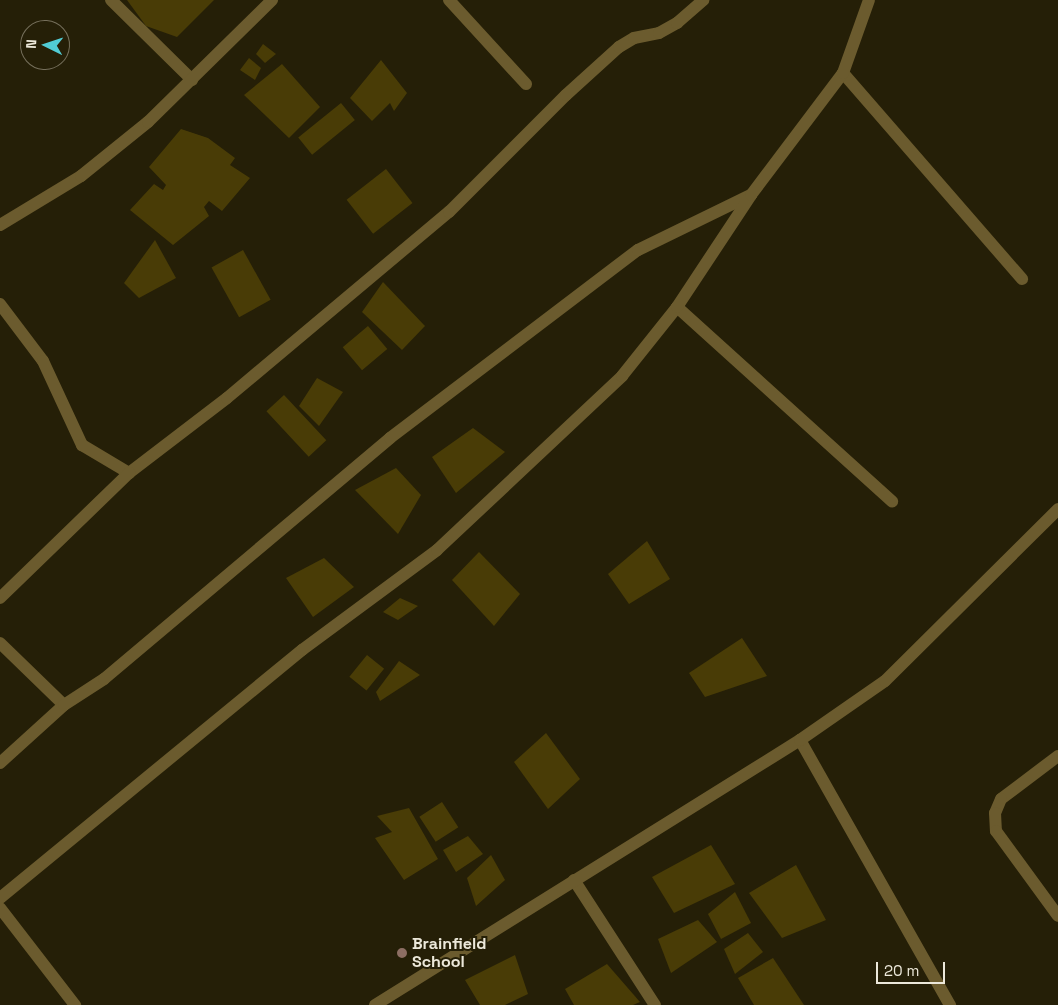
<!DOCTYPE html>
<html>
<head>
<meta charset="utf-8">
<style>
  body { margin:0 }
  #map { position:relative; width:1058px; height:1005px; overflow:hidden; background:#251f07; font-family:"Space Grotesk",sans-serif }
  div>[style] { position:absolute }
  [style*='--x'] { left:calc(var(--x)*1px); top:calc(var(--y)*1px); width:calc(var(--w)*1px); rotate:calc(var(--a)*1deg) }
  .building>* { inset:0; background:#493c06; transform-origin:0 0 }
  .street>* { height:12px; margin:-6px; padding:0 6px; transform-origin:6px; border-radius:6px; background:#6b5b2e }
  .dots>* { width:14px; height:14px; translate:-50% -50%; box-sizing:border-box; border:2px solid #251f07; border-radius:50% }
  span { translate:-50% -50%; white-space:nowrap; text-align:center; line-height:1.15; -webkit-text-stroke:4px #251f07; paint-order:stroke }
  .poi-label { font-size:16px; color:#ece8da; font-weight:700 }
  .left { translate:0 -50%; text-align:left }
  .north { position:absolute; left:20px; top:20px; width:50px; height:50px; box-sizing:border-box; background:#251f07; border:1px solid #756f5b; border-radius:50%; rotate:274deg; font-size:14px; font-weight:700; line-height:20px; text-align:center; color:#ece8da }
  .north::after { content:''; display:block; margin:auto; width:18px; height:22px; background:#51ccd5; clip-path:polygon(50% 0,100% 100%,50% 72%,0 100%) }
  .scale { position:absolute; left:876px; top:962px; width:69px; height:22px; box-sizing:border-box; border:2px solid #ece8da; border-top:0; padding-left:6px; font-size:15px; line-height:18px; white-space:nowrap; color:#ece8da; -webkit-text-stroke:4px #251f07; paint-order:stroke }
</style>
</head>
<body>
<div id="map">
  <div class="building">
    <i style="clip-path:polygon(127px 0,214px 0,177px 37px,146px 26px)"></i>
    <i style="clip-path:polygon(263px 44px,276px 54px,265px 63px,256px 54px)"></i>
    <i style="clip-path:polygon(249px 58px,261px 68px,255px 80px,240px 70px)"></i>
    <i style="clip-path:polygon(381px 60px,407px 93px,394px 111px,390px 103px,372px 121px,350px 98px)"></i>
    <i style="clip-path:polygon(282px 64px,320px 107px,289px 138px,244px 95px)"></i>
    <i style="left:341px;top:103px;width:22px;height:55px;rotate:51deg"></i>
    <i style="clip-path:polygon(181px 129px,208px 138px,235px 158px,230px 165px,250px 178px,222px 211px,209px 201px,204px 207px,209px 216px,173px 245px,130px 210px,154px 184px,163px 190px,166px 185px,149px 167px)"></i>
    <i style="left:386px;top:169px;width:43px;height:50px;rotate:52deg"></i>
    <i style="clip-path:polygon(155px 240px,176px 278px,139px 298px,124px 283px)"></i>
    <i style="left:243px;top:250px;width:57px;height:36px;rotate:61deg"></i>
    <i style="clip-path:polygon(383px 282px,425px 326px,402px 350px,362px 312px)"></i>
    <i style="left:368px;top:326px;width:30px;height:33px;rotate:50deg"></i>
    <i style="clip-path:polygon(317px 378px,343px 392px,319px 426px,299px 406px)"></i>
    <i style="left:284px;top:395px;width:62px;height:24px;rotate:47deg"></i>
    <i style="clip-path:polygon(473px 428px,505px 452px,456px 493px,432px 457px)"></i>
    <i style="clip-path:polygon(396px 468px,421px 495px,398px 534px,355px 490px)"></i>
    <i style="clip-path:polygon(647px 541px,670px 579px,629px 604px,608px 574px)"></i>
    <i style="clip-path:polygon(479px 552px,520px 594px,494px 626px,452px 580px)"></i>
    <i style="clip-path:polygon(324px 558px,354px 587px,313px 617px,286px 578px)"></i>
    <i style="clip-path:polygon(400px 598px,418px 606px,398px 620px,383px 612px)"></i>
    <i style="clip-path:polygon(742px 638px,767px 676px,705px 697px,689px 673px)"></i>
    <i style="left:367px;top:655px;width:22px;height:28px;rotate:39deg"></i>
    <i style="clip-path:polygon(399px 661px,420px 675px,380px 701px,376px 692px)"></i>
    <i style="clip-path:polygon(546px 733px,580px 779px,548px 809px,514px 762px)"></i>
    <i style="left:442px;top:802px;width:30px;height:27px;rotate:57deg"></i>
    <i style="clip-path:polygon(409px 808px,438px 859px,404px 880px,375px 838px,392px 832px,377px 816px)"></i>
    <i style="clip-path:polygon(468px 836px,483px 854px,456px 872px,443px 850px)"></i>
    <i style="clip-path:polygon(711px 845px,735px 884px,674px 913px,652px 877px)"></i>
    <i style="clip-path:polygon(491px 855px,505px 880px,476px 906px,467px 878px)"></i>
    <i style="clip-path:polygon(796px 865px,826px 920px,782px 938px,749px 893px)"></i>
    <i style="clip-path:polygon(735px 892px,751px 923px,721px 939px,708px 914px)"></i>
    <i style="clip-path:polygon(698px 920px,717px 942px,671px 973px,658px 939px)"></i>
    <i style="clip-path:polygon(748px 933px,763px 952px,735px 974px,724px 949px)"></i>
    <i style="clip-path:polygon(515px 955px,528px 994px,505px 1005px,480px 1005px,465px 980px)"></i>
    <i style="clip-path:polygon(773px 958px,804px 1005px,754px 1005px,738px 978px)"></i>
    <i style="clip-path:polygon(607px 964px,640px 1002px,633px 1005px,574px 1005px,565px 989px)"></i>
  </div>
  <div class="street">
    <i style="--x:111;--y:0;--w:114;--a:44.6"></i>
    <i style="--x:449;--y:0;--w:114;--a:47.5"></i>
    <i style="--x:843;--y:73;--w:273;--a:49"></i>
    <i style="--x:0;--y:225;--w:95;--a:-31.2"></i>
    <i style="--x:81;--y:176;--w:86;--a:-38.9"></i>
    <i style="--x:148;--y:122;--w:174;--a:-44.5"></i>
    <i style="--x:0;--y:304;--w:71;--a:53"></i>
    <i style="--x:43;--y:361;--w:93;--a:65.1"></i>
    <i style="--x:82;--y:445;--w:55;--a:30.8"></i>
    <i style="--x:129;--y:473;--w:123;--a:-37.4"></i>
    <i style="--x:227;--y:398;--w:290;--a:-40"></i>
    <i style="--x:449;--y:212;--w:165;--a:-45"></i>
    <i style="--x:566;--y:95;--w:72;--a:-42.2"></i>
    <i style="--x:619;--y:47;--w:17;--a:-31"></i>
    <i style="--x:634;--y:38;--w:25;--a:-11"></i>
    <i style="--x:659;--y:33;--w:21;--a:-29"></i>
    <i style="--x:677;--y:23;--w:35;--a:-41"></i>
    <i style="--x:677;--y:307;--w:290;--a:42.1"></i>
    <i style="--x:0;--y:598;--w:180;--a:-44.1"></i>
    <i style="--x:0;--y:643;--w:89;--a:44.1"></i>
    <i style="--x:800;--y:740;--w:305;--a:60.5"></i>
    <i style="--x:1058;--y:756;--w:71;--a:143"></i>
    <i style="--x:1001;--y:799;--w:15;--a:113"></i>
    <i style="--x:995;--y:813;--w:18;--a:87"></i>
    <i style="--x:996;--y:831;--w:105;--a:53.9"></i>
    <i style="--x:0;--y:763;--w:86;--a:-42.2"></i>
    <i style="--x:64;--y:705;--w:48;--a:-33"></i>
    <i style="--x:104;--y:679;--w:374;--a:-40.1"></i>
    <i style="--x:390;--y:438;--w:311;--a:-37.2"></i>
    <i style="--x:638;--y:250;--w:126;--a:-26"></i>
    <i style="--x:574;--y:880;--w:149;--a:57.1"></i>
    <i style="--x:0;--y:898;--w:391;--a:-39.4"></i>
    <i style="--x:302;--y:650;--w:168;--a:-36.5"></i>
    <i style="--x:437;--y:550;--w:254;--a:-43.2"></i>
    <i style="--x:622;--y:376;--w:88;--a:-51.4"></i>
    <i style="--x:677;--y:307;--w:134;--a:-56.5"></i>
    <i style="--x:751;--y:195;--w:153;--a:-53"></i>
    <i style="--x:843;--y:73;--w:77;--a:-70.4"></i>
    <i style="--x:0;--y:908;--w:123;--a:52.3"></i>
    <i style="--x:375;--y:1005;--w:501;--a:-31.94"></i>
    <i style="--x:800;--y:740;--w:103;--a:-34.8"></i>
    <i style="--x:885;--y:681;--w:244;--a:-44.8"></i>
  </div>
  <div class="dots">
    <i style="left:402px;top:953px;background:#8d6e63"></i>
  </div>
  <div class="poi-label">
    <span class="left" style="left:412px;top:953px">Brainfield<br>School</span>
  </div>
  <div class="north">N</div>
  <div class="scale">20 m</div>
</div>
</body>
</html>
